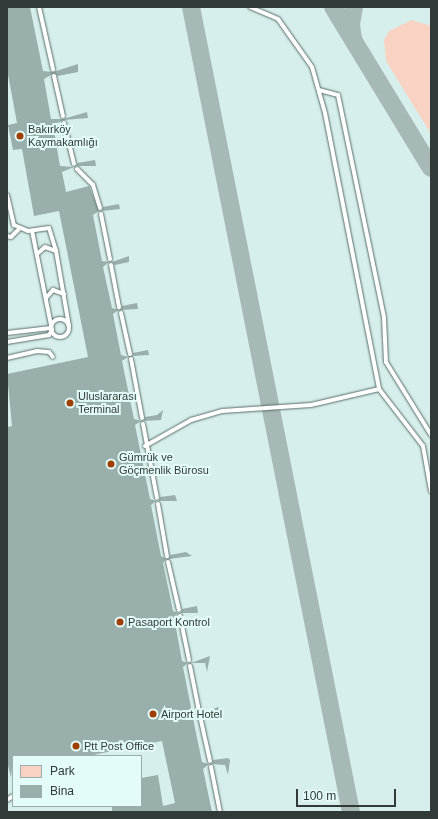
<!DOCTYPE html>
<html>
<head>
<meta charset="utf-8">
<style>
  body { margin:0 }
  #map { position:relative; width:438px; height:819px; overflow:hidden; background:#d7efec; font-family:Arial,sans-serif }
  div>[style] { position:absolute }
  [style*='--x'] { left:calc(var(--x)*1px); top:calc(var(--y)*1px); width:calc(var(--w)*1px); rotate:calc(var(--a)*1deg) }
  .green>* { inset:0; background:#f8d2c2 }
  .taxiway>* { height:18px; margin:-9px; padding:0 9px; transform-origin:9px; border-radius:9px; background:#a6b9b6 }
  .building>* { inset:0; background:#98afac }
  .roads { filter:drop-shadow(0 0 1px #596e6b) drop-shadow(0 0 1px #596e6b) }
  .service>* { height:4px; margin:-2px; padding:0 2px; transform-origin:2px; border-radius:2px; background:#fff }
  .service>.ring { margin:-2px; padding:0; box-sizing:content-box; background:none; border:4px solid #fff; border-radius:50% }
  .dots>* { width:11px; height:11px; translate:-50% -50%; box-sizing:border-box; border:2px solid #e4fcf9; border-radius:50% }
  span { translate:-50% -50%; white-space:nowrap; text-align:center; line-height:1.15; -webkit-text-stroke:4px #e4fcf9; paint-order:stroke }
  .poi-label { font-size:11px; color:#313a39 }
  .left { translate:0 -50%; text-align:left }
  .frame { position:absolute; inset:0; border:8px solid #313a39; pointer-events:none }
  .legend { position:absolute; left:12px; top:755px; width:130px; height:52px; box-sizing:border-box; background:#e4fcf9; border:1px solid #9caeac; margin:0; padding:5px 7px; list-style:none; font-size:12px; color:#313a39 }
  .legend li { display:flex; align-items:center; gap:8px; height:20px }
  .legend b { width:20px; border:1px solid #9caeac }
  .scale { position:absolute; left:296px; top:789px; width:100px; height:18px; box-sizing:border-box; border:2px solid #313a39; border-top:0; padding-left:5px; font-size:12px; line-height:14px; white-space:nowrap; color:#313a39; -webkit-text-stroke:3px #e4fcf9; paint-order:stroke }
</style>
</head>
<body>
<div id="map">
  <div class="green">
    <i style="clip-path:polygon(412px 20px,431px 26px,431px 134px,386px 61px,384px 40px,389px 31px)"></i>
  </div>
  <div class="taxiway">
    <i style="--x:191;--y:7;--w:821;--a:78.76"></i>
    <i style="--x:333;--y:7;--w:188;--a:58.7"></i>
    <i style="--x:353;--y:39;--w:15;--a:-98"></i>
    <i style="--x:351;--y:24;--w:17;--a:-80"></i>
  </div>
  <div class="building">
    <i style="clip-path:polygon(7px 7px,30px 7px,43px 71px,53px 72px,78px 64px,78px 72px,58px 76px,54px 73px,44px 79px,51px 119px,63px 119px,87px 112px,88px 118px,64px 120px,53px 125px,60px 166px,74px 167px,62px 172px,66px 192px,89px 186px,99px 211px,93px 215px,102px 261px,109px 262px,103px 267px,112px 308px,119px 310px,113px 314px,121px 355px,128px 357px,122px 361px,134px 419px,141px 421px,135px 425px,150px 499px,156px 501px,151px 505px,161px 556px,166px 559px,163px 563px,173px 611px,178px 613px,174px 617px,182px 661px,188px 663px,183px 667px,192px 712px,197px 714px,193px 718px,202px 762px,209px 764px,203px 769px,212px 812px,112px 812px,112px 806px,141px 806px,141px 778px,158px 775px,163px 806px,175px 803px,162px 741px,88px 756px,13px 756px,11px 778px,7px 761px,7px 427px,12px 426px,7px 374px,88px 357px,59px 211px,34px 216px,22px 149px,13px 150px,8px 125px,17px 123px,7px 69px)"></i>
    <i style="clip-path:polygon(95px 160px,96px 166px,77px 166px,77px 163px)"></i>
    <i style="clip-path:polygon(119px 204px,120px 209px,102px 211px,103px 207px)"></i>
    <i style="clip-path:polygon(129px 256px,129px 262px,115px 265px,112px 262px)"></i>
    <i style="clip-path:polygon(137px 303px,138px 309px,121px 310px,122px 306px)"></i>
    <i style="clip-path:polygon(148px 350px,149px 355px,133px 356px,133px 353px)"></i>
    <i style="clip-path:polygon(163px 410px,161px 420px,144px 421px,145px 417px,157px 415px)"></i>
    <i style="clip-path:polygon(175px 495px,177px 501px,159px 501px,160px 497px)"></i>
    <i style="clip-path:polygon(186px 552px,192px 556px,169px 559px,170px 555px)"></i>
    <i style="clip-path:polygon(197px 606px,198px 613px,181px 613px,182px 609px)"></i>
    <i style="clip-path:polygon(210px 656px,207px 672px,205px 663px,191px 663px)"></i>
    <i style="clip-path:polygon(218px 707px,221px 710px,216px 718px,215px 713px,202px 713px)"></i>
    <i style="clip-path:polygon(228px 758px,230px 760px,228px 775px,225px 765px,212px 764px,213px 760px)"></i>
  </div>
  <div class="roads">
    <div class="service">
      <i style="--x:39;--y:7;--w:64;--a:77.3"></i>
      <i style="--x:250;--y:7;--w:30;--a:23"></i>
      <i style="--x:278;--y:19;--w:59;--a:54.7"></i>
      <i style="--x:312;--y:67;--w:48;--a:74.2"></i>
      <i style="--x:325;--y:113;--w:281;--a:78.9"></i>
      <i style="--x:379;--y:389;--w:72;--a:52.3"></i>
      <i style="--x:423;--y:446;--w:46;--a:79.9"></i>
      <i style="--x:54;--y:76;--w:41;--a:77.3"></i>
      <i style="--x:319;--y:90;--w:20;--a:15"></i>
      <i style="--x:338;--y:95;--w:228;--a:78.3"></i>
      <i style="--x:384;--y:318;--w:44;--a:87.4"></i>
      <i style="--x:386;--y:362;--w:86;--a:58.3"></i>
      <i style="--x:64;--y:123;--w:42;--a:76.3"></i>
      <i style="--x:77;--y:169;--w:23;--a:45"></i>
      <i style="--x:93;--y:185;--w:24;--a:73"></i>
      <i style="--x:7;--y:195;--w:31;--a:77"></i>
      <i style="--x:14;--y:225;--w:15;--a:23"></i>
      <i style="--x:28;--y:231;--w:21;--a:-8"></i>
      <i style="--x:49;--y:228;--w:24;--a:73"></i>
      <i style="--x:101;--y:214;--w:46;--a:78.7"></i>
      <i style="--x:7;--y:236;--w:4;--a:14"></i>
      <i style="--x:11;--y:237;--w:11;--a:-45"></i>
      <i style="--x:37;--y:254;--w:11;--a:-41"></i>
      <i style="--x:45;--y:247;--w:12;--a:20"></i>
      <i style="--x:56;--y:251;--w:76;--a:80.2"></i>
      <i style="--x:111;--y:265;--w:43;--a:79.2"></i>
      <i style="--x:46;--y:298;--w:11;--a:-49"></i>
      <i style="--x:53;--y:290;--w:12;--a:20"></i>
      <i style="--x:121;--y:313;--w:42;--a:77.6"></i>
      <i class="ring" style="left:51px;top:319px;width:14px;height:14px"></i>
      <i style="--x:7;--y:333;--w:44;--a:-6.5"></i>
      <i style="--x:7;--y:342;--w:43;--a:-9.5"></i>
      <i style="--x:49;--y:335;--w:6;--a:-59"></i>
      <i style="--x:52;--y:330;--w:101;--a:-101.4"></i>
      <i style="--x:7;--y:358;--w:31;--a:-13"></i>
      <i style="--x:37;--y:351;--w:12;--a:5"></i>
      <i style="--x:49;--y:352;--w:6;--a:51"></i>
      <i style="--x:131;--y:359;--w:60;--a:79.4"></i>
      <i style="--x:143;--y:424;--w:75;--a:79.3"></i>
      <i style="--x:145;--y:446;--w:53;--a:-29.5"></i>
      <i style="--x:191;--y:420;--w:32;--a:-16"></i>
      <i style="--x:222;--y:411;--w:89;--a:-3.9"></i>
      <i style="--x:311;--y:405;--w:70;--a:-13.2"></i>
      <i style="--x:158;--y:504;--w:53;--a:80.2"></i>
      <i style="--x:168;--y:562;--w:49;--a:77.1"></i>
      <i style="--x:180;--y:616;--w:45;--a:78.4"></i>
      <i style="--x:190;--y:666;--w:46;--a:78.7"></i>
      <i style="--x:200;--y:716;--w:46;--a:77.5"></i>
      <i style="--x:211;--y:767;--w:46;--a:78.7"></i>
      <i style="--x:7;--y:800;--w:7;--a:-34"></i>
    </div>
  </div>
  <div class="dots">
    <i style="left:20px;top:136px;background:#a03e00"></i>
    <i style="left:70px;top:403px;background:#a03e00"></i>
    <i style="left:111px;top:464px;background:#a03e00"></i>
    <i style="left:120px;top:622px;background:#a03e00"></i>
    <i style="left:153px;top:714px;background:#a03e00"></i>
    <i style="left:76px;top:746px;background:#a03e00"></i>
  </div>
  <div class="poi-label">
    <span class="left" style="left:28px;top:136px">Bakırköy<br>Kaymakamlığı</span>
    <span class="left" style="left:78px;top:403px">Uluslararası<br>Terminal</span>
    <span class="left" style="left:119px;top:464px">Gümrük ve<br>Göçmenlik Bürosu</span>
    <span class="left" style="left:128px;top:622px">Pasaport Kontrol</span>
    <span class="left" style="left:161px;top:714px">Airport Hotel</span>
    <span class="left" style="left:84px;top:746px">Ptt Post Office</span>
  </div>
  <div class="frame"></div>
  <ul class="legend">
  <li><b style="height:11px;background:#f8d2c2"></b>Park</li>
  <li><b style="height:11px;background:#98afac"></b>Bina</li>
  </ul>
  <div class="scale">100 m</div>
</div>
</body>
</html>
